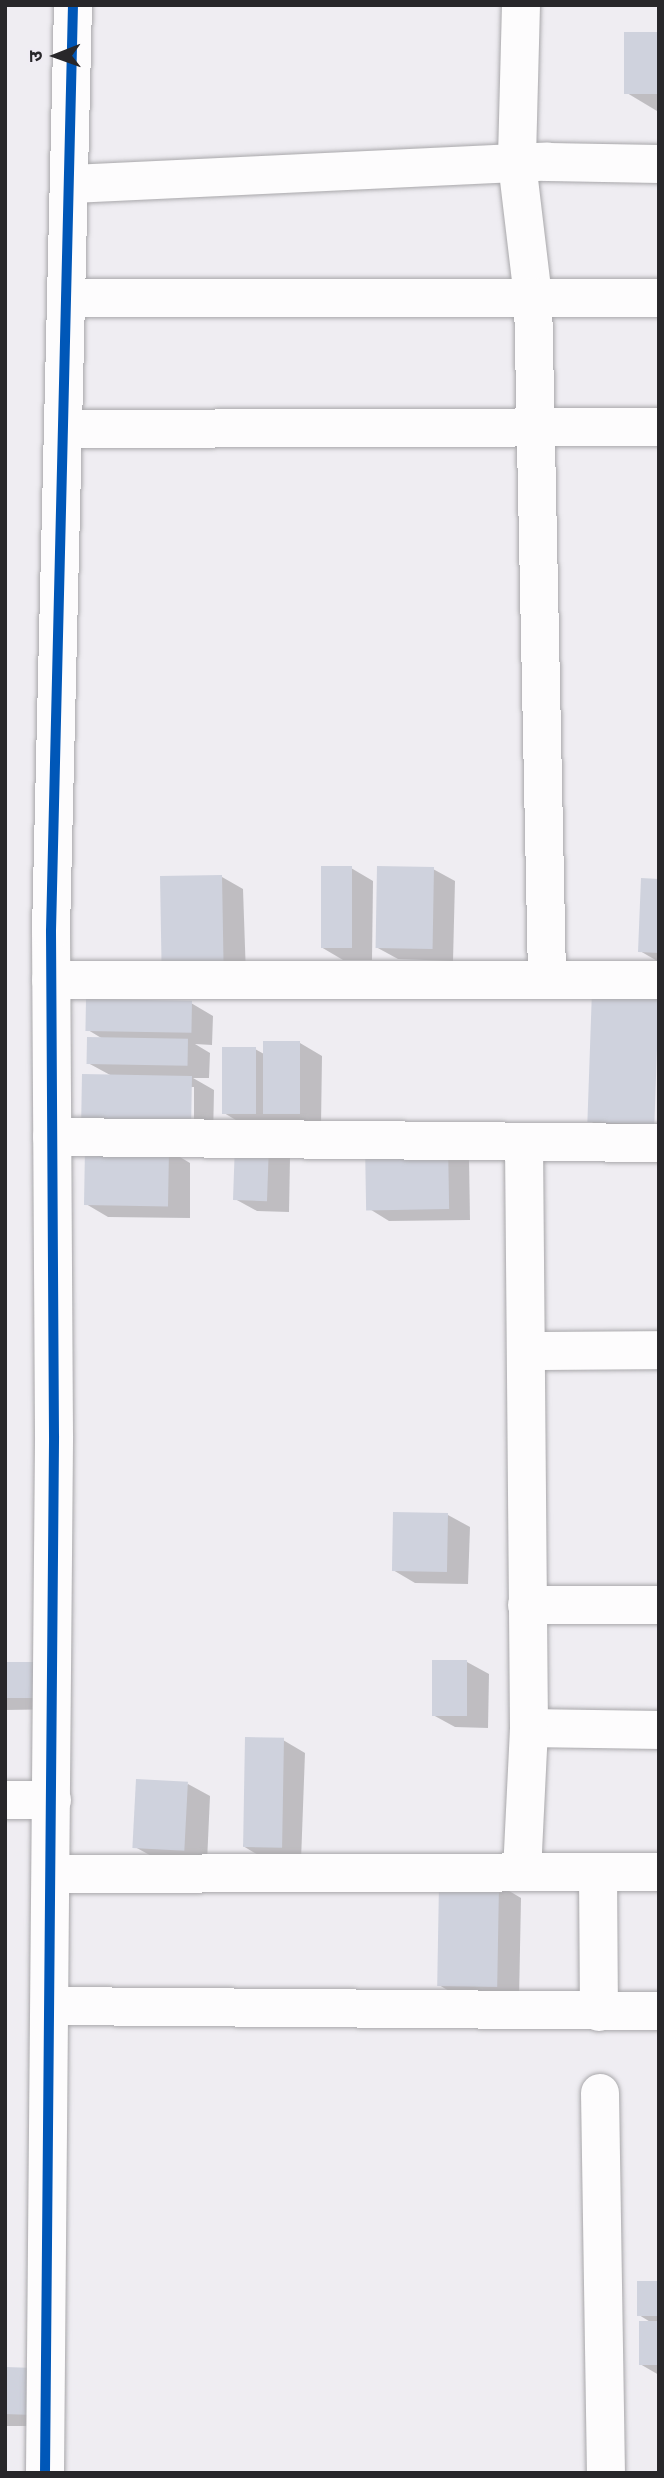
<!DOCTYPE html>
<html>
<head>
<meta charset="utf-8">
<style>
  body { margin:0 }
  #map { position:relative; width:664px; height:2478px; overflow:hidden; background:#efedf2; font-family:"Public Sans","Noto Sans Devanagari",sans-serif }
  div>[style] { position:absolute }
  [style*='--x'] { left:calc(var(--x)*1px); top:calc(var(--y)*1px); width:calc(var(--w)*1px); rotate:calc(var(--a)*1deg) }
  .shadow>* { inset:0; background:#0003 }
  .building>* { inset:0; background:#cfd2dd; transform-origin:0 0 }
  .roads { filter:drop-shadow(0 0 2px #a8a7aa) drop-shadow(0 0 2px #a8a7aa) }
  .minor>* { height:38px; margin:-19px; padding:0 19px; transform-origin:19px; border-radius:19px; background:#fdfcfd }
  .cycleway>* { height:10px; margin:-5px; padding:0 5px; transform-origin:5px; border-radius:5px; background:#0057b8 }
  span { translate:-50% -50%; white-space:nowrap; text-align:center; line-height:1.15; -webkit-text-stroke:7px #efecf3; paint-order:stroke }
  .frame { position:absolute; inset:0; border:7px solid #28272a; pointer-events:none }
  .north { position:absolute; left:21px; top:21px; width:70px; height:70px; -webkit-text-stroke:5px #efecf3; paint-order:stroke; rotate:269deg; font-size:19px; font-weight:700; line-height:28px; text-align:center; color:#28272a }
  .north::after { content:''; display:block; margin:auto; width:24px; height:32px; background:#28272a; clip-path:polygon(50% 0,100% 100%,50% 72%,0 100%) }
</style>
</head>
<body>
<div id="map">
  <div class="shadow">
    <i style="clip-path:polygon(659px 34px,659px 111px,657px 111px,627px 93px)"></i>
    <i style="clip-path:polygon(351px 868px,373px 881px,372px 960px,343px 960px,321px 947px)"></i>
    <i style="clip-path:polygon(433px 869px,455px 881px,453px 961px,398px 959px,376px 947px)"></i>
    <i style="clip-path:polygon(222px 877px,243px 889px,246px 976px,185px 978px)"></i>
    <i style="clip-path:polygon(659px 880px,659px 962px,640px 951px)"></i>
    <i style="clip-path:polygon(593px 992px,659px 1139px,620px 1138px,590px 1121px)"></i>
    <i style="clip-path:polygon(evenodd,88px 1001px,191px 1003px,213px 1016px,212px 1045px,195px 1044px,210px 1053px,209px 1078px,193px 1078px,214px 1090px,213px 1140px,106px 1139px,84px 1126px,84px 1076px,112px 1076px,88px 1063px,89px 1039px,103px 1039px,88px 1030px,88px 1001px,190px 1087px,194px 1087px,194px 1137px,190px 1137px,190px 1087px)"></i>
    <i style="clip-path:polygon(300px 1043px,322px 1056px,321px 1126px,246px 1126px,224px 1113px,255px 1049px,264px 1054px)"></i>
    <i style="clip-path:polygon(237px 1145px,290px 1158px,289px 1212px,257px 1211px,235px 1199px)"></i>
    <i style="clip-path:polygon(367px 1146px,469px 1158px,470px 1220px,389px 1221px,368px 1208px)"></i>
    <i style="clip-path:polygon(168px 1150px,190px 1163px,190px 1218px,108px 1217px,86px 1204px)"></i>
    <i style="clip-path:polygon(448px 1515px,470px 1527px,468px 1584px,415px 1583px,393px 1570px)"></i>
    <i style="clip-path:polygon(467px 1662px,489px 1674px,488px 1728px,455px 1727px,433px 1715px)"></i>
    <i style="clip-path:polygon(5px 1664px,70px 1709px,5px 1710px)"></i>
    <i style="clip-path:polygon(283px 1740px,305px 1753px,301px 1861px,265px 1859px,243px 1846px)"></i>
    <i style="clip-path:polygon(188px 1784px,210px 1796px,207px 1862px,157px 1859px,135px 1847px)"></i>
    <i style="clip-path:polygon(499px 1885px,521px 1898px,519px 1999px,461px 1998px,439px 1985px)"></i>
    <i style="clip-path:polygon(659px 2283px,659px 2375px,640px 2364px,652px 2323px,639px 2315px)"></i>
    <i style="clip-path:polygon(5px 2369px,56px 2426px,5px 2426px)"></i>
  </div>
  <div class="building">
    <i style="left:659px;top:32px;width:62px;height:35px;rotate:90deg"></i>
    <i style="left:321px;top:866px;width:31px;height:82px"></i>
    <i style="left:377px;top:866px;width:57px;height:82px;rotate:1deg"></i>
    <i style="left:222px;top:875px;width:89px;height:62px;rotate:89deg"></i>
    <i style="clip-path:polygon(641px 878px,659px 879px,659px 953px,638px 952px)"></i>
    <i style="left:592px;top:990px;width:67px;height:132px;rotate:2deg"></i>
    <i style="left:86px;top:999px;width:106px;height:32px;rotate:1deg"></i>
    <i style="left:87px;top:1037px;width:101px;height:27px;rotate:1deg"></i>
    <i style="left:263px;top:1041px;width:37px;height:73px"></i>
    <i style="left:222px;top:1047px;width:34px;height:67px"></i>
    <i style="left:82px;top:1074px;width:110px;height:53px;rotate:1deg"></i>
    <i style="left:235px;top:1143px;width:34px;height:57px;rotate:2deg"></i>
    <i style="left:448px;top:1143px;width:66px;height:83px;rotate:89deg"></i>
    <i style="left:85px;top:1148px;width:84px;height:57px;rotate:1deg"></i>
    <i style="left:393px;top:1512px;width:55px;height:59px;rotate:1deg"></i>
    <i style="left:432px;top:1660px;width:35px;height:56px"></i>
    <i style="left:5px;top:1662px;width:43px;height:36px"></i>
    <i style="left:245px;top:1737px;width:39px;height:110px;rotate:1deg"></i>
    <i style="left:136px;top:1779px;width:52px;height:69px;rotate:3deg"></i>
    <i style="left:439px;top:1883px;width:60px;height:103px;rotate:1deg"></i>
    <i style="left:637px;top:2281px;width:22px;height:35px"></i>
    <i style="left:639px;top:2321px;width:20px;height:44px"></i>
    <i style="left:5px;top:2367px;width:30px;height:47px;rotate:2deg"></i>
  </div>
  <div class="roads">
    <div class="minor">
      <i style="--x:521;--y:5;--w:158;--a:91.5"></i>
      <i style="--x:517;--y:163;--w:135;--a:83.2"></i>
      <i style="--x:533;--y:297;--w:682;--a:88.82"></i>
      <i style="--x:72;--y:184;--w:476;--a:-2.7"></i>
      <i style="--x:547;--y:162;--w:112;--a:1"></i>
      <i style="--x:69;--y:298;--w:590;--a:0"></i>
      <i style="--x:65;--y:429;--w:594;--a:-0.19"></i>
      <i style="--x:51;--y:980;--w:608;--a:0"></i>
      <i style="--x:52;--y:1137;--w:607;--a:0.57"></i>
      <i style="--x:526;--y:1351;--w:133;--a:-0.4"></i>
      <i style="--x:527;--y:1605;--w:132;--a:0"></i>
      <i style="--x:529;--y:1728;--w:130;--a:0.9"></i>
      <i style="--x:5;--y:1800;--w:47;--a:0"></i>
      <i style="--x:522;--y:1872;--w:144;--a:-87.2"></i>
      <i style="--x:529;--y:1728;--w:586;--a:-90.49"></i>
      <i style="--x:598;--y:1872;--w:140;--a:89.6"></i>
      <i style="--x:52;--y:1874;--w:607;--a:-0.19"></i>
      <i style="--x:51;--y:2006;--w:608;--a:0.47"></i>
      <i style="--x:600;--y:2093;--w:380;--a:89.1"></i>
      <i style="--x:45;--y:2473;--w:1037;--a:-89.5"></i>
      <i style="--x:54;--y:1436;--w:505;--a:-90.34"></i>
      <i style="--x:51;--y:931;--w:926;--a:-88.64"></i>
    </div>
  </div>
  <div class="cycleway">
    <i style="--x:45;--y:2473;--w:1037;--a:-89.5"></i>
    <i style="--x:54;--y:1436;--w:505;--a:-90.34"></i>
    <i style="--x:51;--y:931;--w:926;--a:-88.64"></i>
  </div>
  <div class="frame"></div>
  <div class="north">उ</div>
</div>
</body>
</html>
